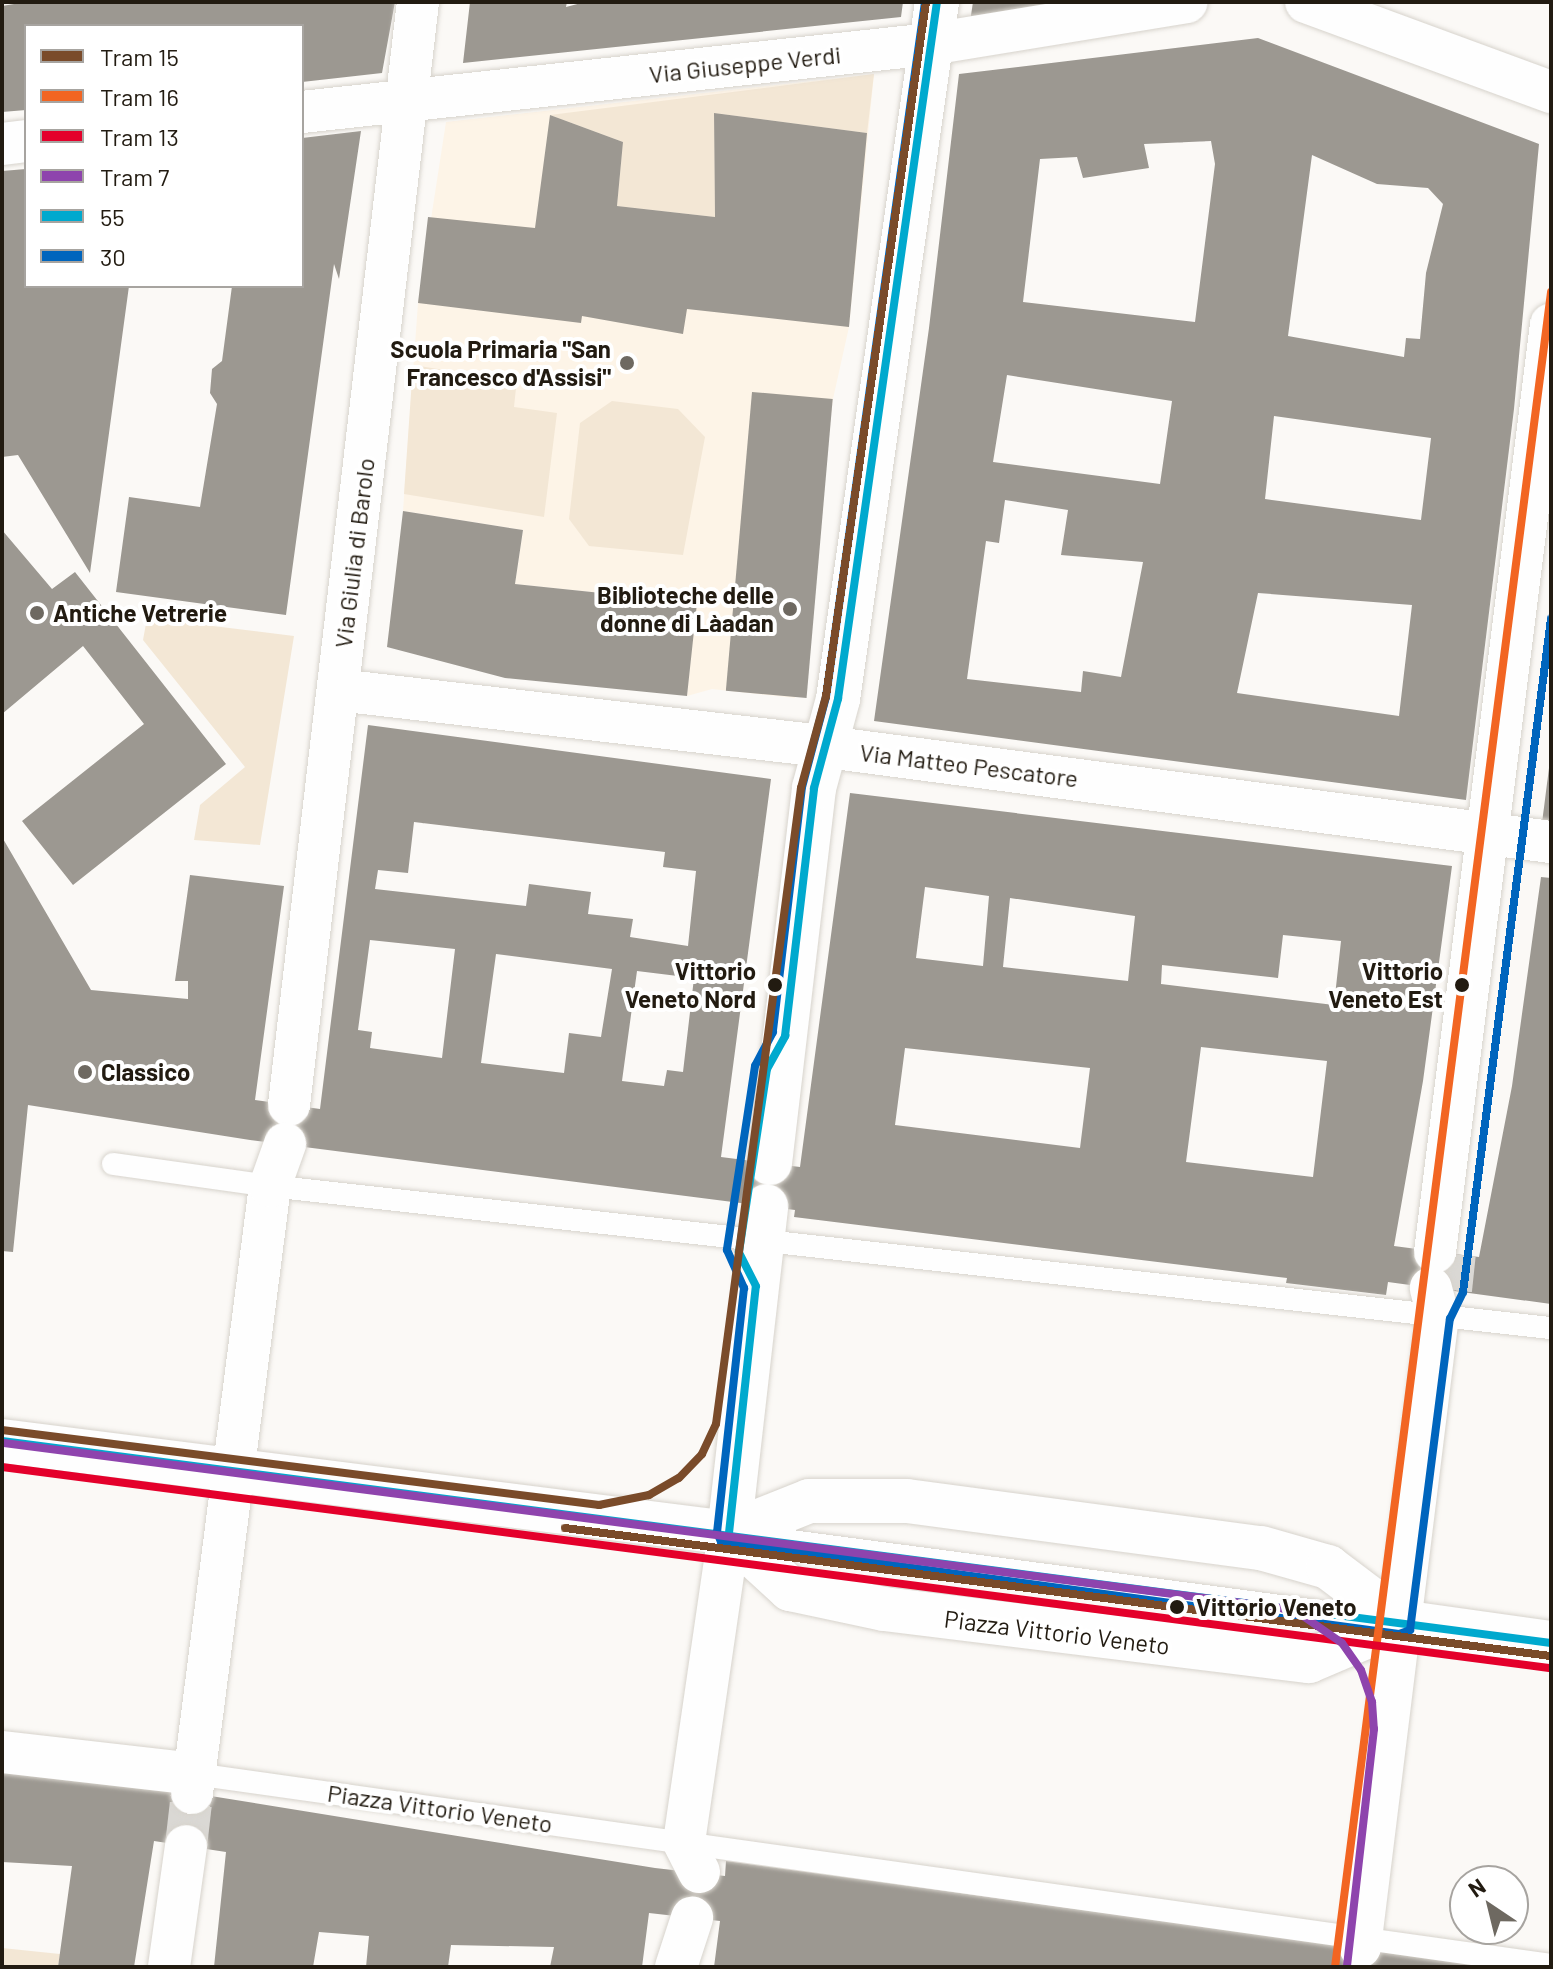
<!DOCTYPE html>
<html>
<head>
<meta charset="utf-8">
<style>
  body { margin:0 }
  #map { position:relative; width:1553px; height:1969px; overflow:hidden; background:#fbf9f6; font-family:Barlow,sans-serif }
  div>[style] { position:absolute }
  [style*='--x'] { left:calc(var(--x)*1px); top:calc(var(--y)*1px); width:calc(var(--w)*1px); rotate:calc(var(--a)*1deg) }
  .built>* { inset:0; background:#fdf4e7 }
  .green>* { inset:0; background:#f3e7d5 }
  .building>* { inset:0; background:#9c9891; transform-origin:0 0 }
  .street-tunnel>* { height:42px; margin-top:-21px; transform-origin:0; background:repeating-linear-gradient(90deg,#dad8d4 0 42px,transparent 0 63px) }
  .roads { filter:drop-shadow(0 0 2px #d7d3cc) drop-shadow(0 0 2px #d7d3cc) }
  .lane>* { height:22px; margin:-11px; padding:0 11px; transform-origin:11px; border-radius:11px; background:#fefefe }
  .street>* { height:42px; margin:-21px; padding:0 21px; transform-origin:21px; border-radius:21px; background:#fefefe }
  .secondary>* { height:44px; margin:-22px; padding:0 22px; transform-origin:22px; border-radius:22px; background:#fefefe }
  .bus-1>* { height:8px; margin:-4px; padding:0 4px; transform-origin:4px; border-radius:4px; background:#00a9ce }
  .bus-2>* { height:8px; margin:-4px; padding:0 4px; transform-origin:4px; border-radius:4px; background:#0065bd }
  .tram-1>* { height:8px; margin:-4px; padding:0 4px; transform-origin:4px; border-radius:4px; background:#7a4b2a }
  .tram-2>* { height:8px; margin:-4px; padding:0 4px; transform-origin:4px; border-radius:4px; background:#f26522 }
  .tram-3>* { height:8px; margin:-4px; padding:0 4px; transform-origin:4px; border-radius:4px; background:#e4002b }
  .tram-4>* { height:8px; margin:-4px; padding:0 4px; transform-origin:4px; border-radius:4px; background:#8e44ad }
  .dots>* { width:22px; height:22px; translate:-50% -50%; box-sizing:border-box; border:4px solid #fff; border-radius:50% }
  span { translate:-50% -50%; white-space:nowrap; text-align:center; line-height:1.15; -webkit-text-stroke:8px #fff; paint-order:stroke }
  .street-label { font-size:24px; color:#221b11 }
  .poi-label { font-size:24px; color:#221b11; font-weight:700 }
  .right { translate:-100% -50%; text-align:right }
  .left { translate:0 -50%; text-align:left }
  .stop-label { font-size:24px; color:#221b11; font-weight:700 }
  .frame { position:absolute; inset:0; border:4px solid #221b11; pointer-events:none }
  .legend { position:absolute; left:24px; top:24px; width:280px; height:264px; box-sizing:border-box; background:#fff; border:2px solid #a7a4a0; margin:0; padding:10px 14px; list-style:none; font-size:24px; color:#221b11 }
  .legend li { display:flex; align-items:center; gap:16px; height:40px }
  .legend b { width:40px; border:2px solid #a7a4a0 }
  .north { position:absolute; left:1449px; top:1865px; width:80px; height:80px; box-sizing:border-box; background:#fff; border:2px solid #a7a4a0; border-radius:50%; rotate:325deg; font-size:22px; font-weight:700; line-height:32px; text-align:center; color:#221b11 }
  .north::after { content:''; display:block; margin:auto; width:28px; height:36px; background:#6e6961; clip-path:polygon(50% 0,100% 100%,50% 72%,0 100%) }
</style>
</head>
<body>
<div id="map">
  <div class="built">
    <i style="clip-path:polygon(874px 74px,849px 327px,833px 399px,795px 698px,712px 689px,687px 696px,696px 603px,515px 584px,523px 530px,403px 511px,418px 303px,446px 122px)"></i>
  </div>
  <div class="green">
    <i style="clip-path:polygon(874px 74px,867px 133px,714px 113px,715px 217px,617px 206px,623px 142px,550px 115px)"></i>
    <i style="clip-path:polygon(413px 365px,507px 380px,516px 388px,514px 407px,557px 413px,544px 517px,404px 494px)"></i>
    <i style="clip-path:polygon(612px 401px,678px 409px,705px 437px,683px 555px,589px 546px,569px 519px,580px 423px)"></i>
    <i style="clip-path:polygon(147px 618px,294px 636px,260px 845px,194px 840px,200px 805px,245px 767px,143px 640px)"></i>
    <i style="clip-path:polygon(2px 1948px,60px 1954px,58px 1967px,2px 1967px)"></i>
  </div>
  <div class="building">
    <i style="clip-path:polygon(26px 2px,395px 2px,382px 73px,302px 82px,302px 26px,26px 26px,26px 110px,2px 112px,2px 6px)"></i>
    <i style="clip-path:polygon(470px 2px,567px 2px,566px 7px,585px 2px,903px 2px,901px 17px,463px 63px)"></i>
    <i style="clip-path:polygon(973px 2px,1096px 2px,970px 22px)"></i>
    <i style="clip-path:polygon(evenodd,1258px 38px,1539px 144px,1514px 409px,1466px 800px,874px 721px,929px 328px,959px 74px,1258px 38px,1211px 141px,1215px 164px,1195px 322px,1023px 302px,1040px 159px,1077px 157px,1083px 178px,1149px 168px,1144px 144px,1211px 141px,1258px 38px,1312px 155px,1377px 184px,1428px 188px,1443px 204px,1426px 273px,1420px 339px,1406px 338px,1404px 357px,1288px 336px,1312px 155px,1258px 38px,1007px 375px,1172px 401px,1160px 484px,993px 462px,1007px 375px,1258px 38px,1274px 416px,1431px 438px,1421px 520px,1265px 499px,1274px 416px,1258px 38px,1005px 500px,1068px 510px,1061px 555px,1143px 562px,1121px 677px,1083px 671px,1081px 692px,967px 679px,986px 541px,999px 543px,1005px 500px,1258px 38px,1258px 593px,1412px 605px,1399px 716px,1237px 693px,1258px 593px)"></i>
    <i style="clip-path:polygon(714px 113px,867px 133px,849px 327px,687px 309px,683px 334px,582px 316px,581px 323px,418px 303px,428px 217px,535px 228px,550px 115px,623px 142px,617px 206px,715px 217px)"></i>
    <i style="clip-path:polygon(361px 131px,339px 279px,334px 264px,286px 615px,116px 592px,129px 497px,200px 507px,217px 404px,210px 393px,212px 369px,222px 361px,232px 286px,302px 286px,302px 138px)"></i>
    <i style="clip-path:polygon(26px 169px,26px 286px,129px 286px,90px 573px,18px 455px,2px 457px,2px 171px)"></i>
    <i style="left:752px;top:392px;width:81px;height:300px;rotate:5deg"></i>
    <i style="clip-path:polygon(403px 511px,523px 530px,515px 584px,697px 603px,687px 696px,505px 678px,387px 647px)"></i>
    <i style="clip-path:polygon(2px 530px,52px 589px,75px 572px,226px 764px,73px 885px,22px 821px,144px 724px,83px 646px,2px 714px)"></i>
    <i style="clip-path:polygon(evenodd,368px 725px,771px 779px,721px 1157px,800px 1167px,850px 793px,1452px 866px,1423px 1081px,1394px 1246px,1455px 1254px,1479px 1257px,1512px 1086px,1541px 877px,1551px 878px,1551px 1304px,1388px 1282px,1386px 1295px,1286px 1283px,1287px 1278px,794px 1217px,795px 1210px,250px 1140px,28px 1105px,13px 1252px,2px 1251px,2px 837px,91px 990px,188px 999px,188px 981px,175px 981px,190px 875px,284px 886px,255px 1100px,320px 1109px,368px 725px,414px 822px,665px 852px,663px 867px,696px 871px,688px 946px,630px 937px,633px 919px,588px 914px,591px 892px,529px 884px,526px 906px,375px 889px,378px 870px,408px 873px,414px 822px,368px 725px,925px 887px,989px 896px,983px 966px,916px 958px,925px 887px,368px 725px,1010px 898px,1135px 916px,1128px 981px,1003px 967px,1010px 898px,368px 725px,1283px 935px,1341px 941px,1334px 1005px,1161px 984px,1162px 965px,1278px 978px,1283px 935px,368px 725px,370px 940px,455px 949px,442px 1058px,370px 1048px,372px 1032px,358px 1030px,370px 940px,368px 725px,496px 954px,612px 969px,601px 1037px,569px 1033px,564px 1073px,481px 1063px,496px 954px,368px 725px,637px 971px,694px 978px,683px 1072px,667px 1070px,664px 1086px,622px 1081px,637px 971px,368px 725px,1201px 1047px,1327px 1061px,1313px 1177px,1186px 1162px,1201px 1047px,368px 725px,905px 1048px,1090px 1068px,1080px 1148px,895px 1125px,905px 1048px)"></i>
    <i style="clip-path:polygon(1549px 768px,1551px 768px,1551px 824px,1542px 823px)"></i>
    <i style="clip-path:polygon(2px 1769px,192px 1793px,655px 1868px,725px 1876px,726px 1861px,1501px 1967px,714px 1967px,720px 1921px,649px 1913px,642px 1967px,550px 1967px,554px 1947px,451px 1945px,448px 1967px,366px 1967px,369px 1936px,319px 1932px,313px 1967px,214px 1967px,226px 1852px,154px 1841px,134px 1967px,58px 1967px,72px 1866px,2px 1862px)"></i>
  </div>
  <div class="street-tunnel">
    <i style="--x:1451;--y:1290;--w:36;--a:-84"></i>
    <i style="--x:186;--y:1846;--w:53;--a:-83.5"></i>
  </div>
  <div class="roads">
    <div class="lane">
      <i style="--x:113;--y:1164;--w:159;--a:8"></i>
      <i style="--x:270;--y:1186;--w:1289;--a:6.33"></i>
      <i style="--x:746;--y:1535;--w:646;--a:7.57"></i>
      <i style="--x:195;--y:1774;--w:1369;--a:8.02"></i>
    </div>
    <div class="street">
      <i style="--x:1306;--y:2;--w:261;--a:20.2"></i>
      <i style="--x:302;--y:112;--w:633;--a:-6.17"></i>
      <i style="--x:931;--y:44;--w:259;--a:-9.3"></i>
      <i style="--x:2;--y:144;--w:24;--a:-7"></i>
      <i style="--x:338;--y:690;--w:492;--a:6.6"></i>
      <i style="--x:827;--y:747;--w:730;--a:7.48"></i>
      <i style="--x:289;--y:1105;--w:1111;--a:-83.33"></i>
      <i style="--x:1435;--y:1252;--w:935;--a:-82.87"></i>
      <i style="--x:2;--y:1752;--w:194;--a:6.5"></i>
      <i style="--x:192;--y:1793;--w:612;--a:-82.68"></i>
      <i style="--x:270;--y:1186;--w:45;--a:-70.3"></i>
      <i style="--x:699;--y:1872;--w:34;--a:-117"></i>
      <i style="--x:684;--y:1842;--w:312;--a:-81.7"></i>
      <i style="--x:1360;--y:1947;--w:637;--a:-82.96"></i>
      <i style="--x:1438;--y:1315;--w:28;--a:-105"></i>
      <i style="--x:169;--y:1967;--w:122;--a:-82"></i>
      <i style="--x:676;--y:1967;--w:52;--a:-71.9"></i>
    </div>
    <div class="secondary">
      <i style="--x:770;--y:1163;--w:378;--a:-83.3"></i>
      <i style="--x:814;--y:788;--w:92;--a:-74.9"></i>
      <i style="--x:838;--y:699;--w:704;--a:-81.92"></i>
      <i style="--x:2;--y:1441;--w:733;--a:7.21"></i>
      <i style="--x:729;--y:1533;--w:86;--a:-21.8"></i>
      <i style="--x:809;--y:1501;--w:98;--a:0"></i>
      <i style="--x:907;--y:1501;--w:357;--a:7.6"></i>
      <i style="--x:1261;--y:1548;--w:70;--a:15.8"></i>
      <i style="--x:1328;--y:1567;--w:91;--a:37"></i>
      <i style="--x:729;--y:1533;--w:83;--a:42.6"></i>
      <i style="--x:790;--y:1589;--w:96;--a:12"></i>
      <i style="--x:884;--y:1609;--w:428;--a:7"></i>
      <i style="--x:1309;--y:1661;--w:100;--a:-23"></i>
      <i style="--x:1401;--y:1622;--w:151;--a:8"></i>
      <i style="--x:729;--y:1533;--w:329;--a:-83.5"></i>
    </div>
  </div>
  <div class="bus-1">
    <i style="--x:2;--y:1441;--w:1562;--a:7.43"></i>
    <i style="--x:729;--y:1533;--w:248;--a:-83.8"></i>
    <i style="--x:756;--y:1286;--w:38;--a:-117"></i>
    <i style="--x:739;--y:1252;--w:185;--a:-81.3"></i>
    <i style="--x:767;--y:1069;--w:38;--a:-61"></i>
    <i style="--x:785;--y:1036;--w:250;--a:-83.3"></i>
    <i style="--x:814;--y:788;--w:92;--a:-74.9"></i>
    <i style="--x:838;--y:699;--w:704;--a:-81.92"></i>
  </div>
  <div class="bus-2">
    <i style="--x:925;--y:2;--w:702;--a:98.11"></i>
    <i style="--x:826;--y:697;--w:93;--a:104.9"></i>
    <i style="--x:802;--y:787;--w:247;--a:96.8"></i>
    <i style="--x:773;--y:1032;--w:38;--a:118"></i>
    <i style="--x:755;--y:1066;--w:186;--a:98.7"></i>
    <i style="--x:727;--y:1250;--w:42;--a:65.9"></i>
    <i style="--x:744;--y:1288;--w:245;--a:96.3"></i>
    <i style="--x:717;--y:1532;--w:11;--a:68"></i>
    <i style="--x:721;--y:1542;--w:684;--a:7.73"></i>
    <i style="--x:1399;--y:1634;--w:12;--a:-20"></i>
    <i style="--x:1410;--y:1630;--w:314;--a:-82.7"></i>
    <i style="--x:1450;--y:1319;--w:30;--a:-64"></i>
    <i style="--x:1463;--y:1292;--w:679;--a:-82.55"></i>
  </div>
  <div class="tram-1">
    <i style="--x:2;--y:1430;--w:602;--a:7.16"></i>
    <i style="--x:599;--y:1505;--w:51;--a:-11.3"></i>
    <i style="--x:649;--y:1495;--w:34;--a:-30"></i>
    <i style="--x:679;--y:1478;--w:33;--a:-46"></i>
    <i style="--x:702;--y:1454;--w:33;--a:-65"></i>
    <i style="--x:716;--y:1424;--w:642;--a:-82.39"></i>
    <i style="--x:801;--y:788;--w:95;--a:-74.8"></i>
    <i style="--x:826;--y:696;--w:701;--a:-81.8"></i>
    <i style="--x:565;--y:1528;--w:994;--a:7.4"></i>
  </div>
  <div class="tram-2">
    <i style="--x:1335;--y:1967;--w:1689;--a:-82.65"></i>
  </div>
  <div class="tram-3">
    <i style="--x:2;--y:1467;--w:1560;--a:7.4"></i>
  </div>
  <div class="tram-4">
    <i style="--x:4;--y:1443;--w:1288;--a:7.36"></i>
    <i style="--x:1281;--y:1608;--w:23;--a:20"></i>
    <i style="--x:1303;--y:1616;--w:47;--a:34.7"></i>
    <i style="--x:1342;--y:1643;--w:33;--a:55"></i>
    <i style="--x:1361;--y:1670;--w:34;--a:71"></i>
    <i style="--x:1372;--y:1702;--w:27;--a:86"></i>
    <i style="--x:1374;--y:1729;--w:240;--a:96.5"></i>
  </div>
  <div class="dots">
    <i style="left:627px;top:363px;background:#6e6961"></i>
    <i style="left:790px;top:609px;background:#6e6961"></i>
    <i style="left:37px;top:613px;background:#6e6961"></i>
    <i style="left:775px;top:985px;background:#221b11"></i>
    <i style="left:1462px;top:985px;background:#221b11"></i>
    <i style="left:85px;top:1072px;background:#6e6961"></i>
    <i style="left:1177px;top:1607px;background:#221b11"></i>
  </div>
  <div class="street-label">
    <span style="left:745px;top:64px;rotate:-6deg">Via Giuseppe Verdi</span>
    <span style="left:354px;top:553px;rotate:-83deg">Via Giulia di Barolo</span>
    <span style="left:969px;top:765px;rotate:7deg">Via Matteo Pescatore</span>
    <span style="left:1057px;top:1632px;rotate:7deg">Piazza Vittorio Veneto</span>
    <span style="left:440px;top:1808px;rotate:8deg">Piazza Vittorio Veneto</span>
  </div>
  <div class="poi-label">
    <span class="right" style="left:611px;top:363px">Scuola Primaria "San<br>Francesco d'Assisi"</span>
    <span class="right" style="left:774px;top:609px">Biblioteche delle<br>donne di Làadan</span>
    <span class="left" style="left:53px;top:613px">Antiche Vetrerie</span>
    <span class="left" style="left:101px;top:1072px">Classico</span>
  </div>
  <div class="stop-label">
    <span class="right" style="left:756px;top:985px">Vittorio<br>Veneto Nord</span>
    <span class="right" style="left:1443px;top:985px">Vittorio<br>Veneto Est</span>
    <span class="left" style="left:1196px;top:1607px">Vittorio Veneto</span>
  </div>
  <div class="frame"></div>
  <ul class="legend">
  <li><b style="height:10px;background:#7a4b2a"></b>Tram 15</li>
  <li><b style="height:10px;background:#f26522"></b>Tram 16</li>
  <li><b style="height:10px;background:#e4002b"></b>Tram 13</li>
  <li><b style="height:10px;background:#8e44ad"></b>Tram 7</li>
  <li><b style="height:10px;background:#00a9ce"></b>55</li>
  <li><b style="height:10px;background:#0065bd"></b>30</li>
  </ul>
  <div class="north">N</div>
</div>
</body>
</html>
